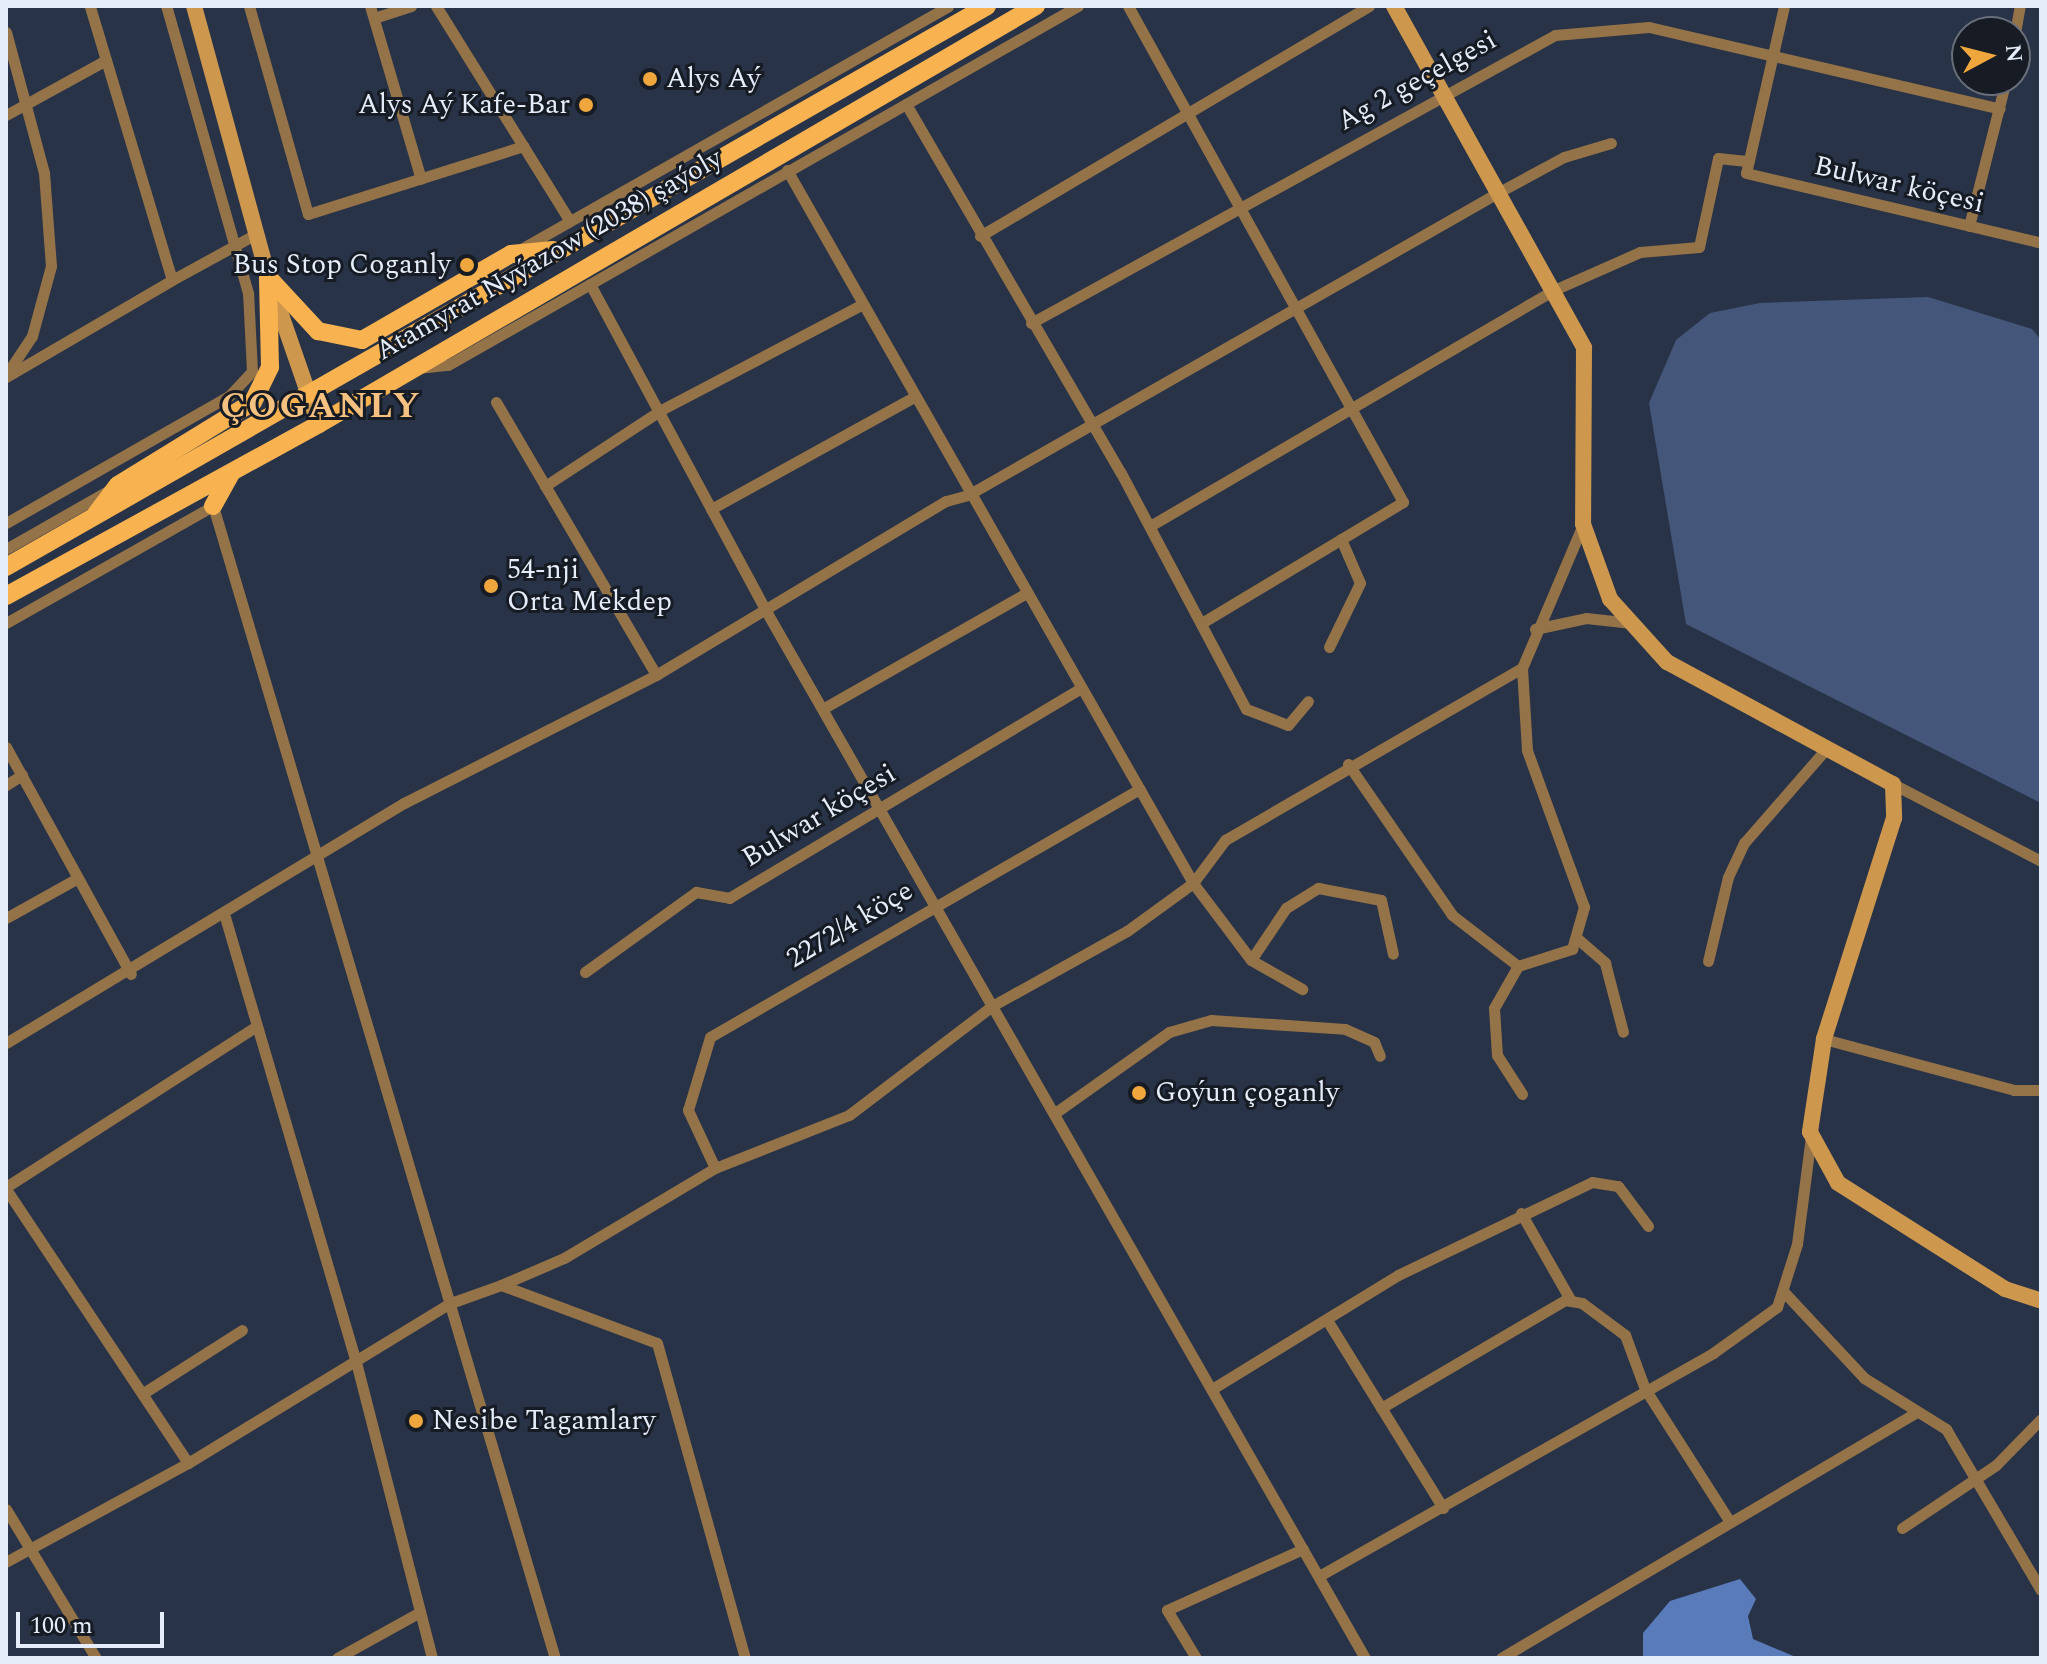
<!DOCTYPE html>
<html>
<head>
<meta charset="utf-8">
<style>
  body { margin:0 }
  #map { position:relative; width:2047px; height:1664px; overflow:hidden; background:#283347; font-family:Spectral,serif }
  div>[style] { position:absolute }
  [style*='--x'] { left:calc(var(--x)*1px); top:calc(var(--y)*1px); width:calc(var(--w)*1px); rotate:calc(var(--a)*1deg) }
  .green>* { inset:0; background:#44577b }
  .water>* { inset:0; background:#5a7bba }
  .street>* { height:11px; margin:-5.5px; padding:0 5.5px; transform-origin:5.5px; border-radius:5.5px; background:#957348 }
  .secondary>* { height:16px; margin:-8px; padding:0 8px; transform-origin:8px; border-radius:8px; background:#cd974e }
  .primary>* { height:18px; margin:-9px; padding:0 9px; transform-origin:9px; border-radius:9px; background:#f8b24f }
  .dots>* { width:22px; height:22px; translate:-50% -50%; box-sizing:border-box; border:4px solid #161b24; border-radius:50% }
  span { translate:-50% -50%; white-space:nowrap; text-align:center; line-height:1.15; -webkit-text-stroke:6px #161b24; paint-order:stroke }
  .poi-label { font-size:28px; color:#e5edfa }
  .left { translate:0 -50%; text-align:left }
  .right { translate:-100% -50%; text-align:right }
  .street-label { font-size:28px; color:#e5edfa }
  .district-label { font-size:36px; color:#f4c181; font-weight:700; letter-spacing:2px }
  .frame { position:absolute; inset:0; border:8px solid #e5edfa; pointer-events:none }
  .north { position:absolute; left:1951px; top:16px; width:80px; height:80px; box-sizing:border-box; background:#161b24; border:2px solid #696f7a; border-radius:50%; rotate:83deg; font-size:22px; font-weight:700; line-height:32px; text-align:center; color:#e5edfa }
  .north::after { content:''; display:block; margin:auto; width:28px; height:36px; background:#efa73d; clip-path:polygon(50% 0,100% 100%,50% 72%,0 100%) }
  .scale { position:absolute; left:16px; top:1612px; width:148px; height:36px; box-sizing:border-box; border:4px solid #e5edfa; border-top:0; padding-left:10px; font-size:24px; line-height:28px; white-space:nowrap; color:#e5edfa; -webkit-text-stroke:6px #161b24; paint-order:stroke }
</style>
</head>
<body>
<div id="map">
  <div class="green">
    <i style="clip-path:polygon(1928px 297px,2032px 329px,2041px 340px,2041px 803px,1686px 624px,1649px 403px,1676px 340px,1710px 313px,1760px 303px)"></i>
  </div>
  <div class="water">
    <i style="clip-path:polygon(1740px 1579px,1756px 1599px,1748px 1616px,1753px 1639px,1798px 1658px,1643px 1658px,1643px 1633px,1670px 1601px)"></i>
  </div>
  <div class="street">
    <i style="--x:249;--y:6;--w:216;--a:74.2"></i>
    <i style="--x:308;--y:214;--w:226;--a:-17.5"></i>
    <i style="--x:370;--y:6;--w:180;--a:73.6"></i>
    <i style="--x:436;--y:6;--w:253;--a:58.1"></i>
    <i style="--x:1128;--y:6;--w:567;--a:60.99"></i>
    <i style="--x:1403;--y:502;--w:233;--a:149"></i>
    <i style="--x:1784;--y:6;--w:171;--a:102.8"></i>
    <i style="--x:1746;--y:173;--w:303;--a:13.3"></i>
    <i style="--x:374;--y:18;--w:39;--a:-18"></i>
    <i style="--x:6;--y:32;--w:146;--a:74.9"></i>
    <i style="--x:44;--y:173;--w:93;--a:85.7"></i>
    <i style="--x:51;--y:266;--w:73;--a:105.2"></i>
    <i style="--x:32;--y:336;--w:47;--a:123.7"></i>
    <i style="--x:2015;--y:33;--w:27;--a:-80"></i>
    <i style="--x:906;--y:104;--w:427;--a:59.8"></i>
    <i style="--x:1121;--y:473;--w:267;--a:62.1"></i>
    <i style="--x:1246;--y:709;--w:45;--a:20.9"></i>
    <i style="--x:1288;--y:725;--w:31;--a:-50"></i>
    <i style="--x:6;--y:115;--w:114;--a:-28.8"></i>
    <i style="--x:787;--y:170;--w:820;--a:60.34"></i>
    <i style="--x:1193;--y:883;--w:96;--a:53"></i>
    <i style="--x:1251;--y:960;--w:59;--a:29.6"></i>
    <i style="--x:1969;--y:226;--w:151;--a:-75.8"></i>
    <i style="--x:980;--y:236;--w:452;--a:-30.6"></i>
    <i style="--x:521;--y:249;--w:491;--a:-29.6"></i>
    <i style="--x:172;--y:280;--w:96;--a:-28.7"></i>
    <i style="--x:590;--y:284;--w:371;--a:61.7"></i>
    <i style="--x:766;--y:611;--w:1206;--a:60.23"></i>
    <i style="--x:1031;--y:323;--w:598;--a:-28.79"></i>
    <i style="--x:1555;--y:35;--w:94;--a:-4.9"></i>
    <i style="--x:1649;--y:27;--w:360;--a:13.1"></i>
    <i style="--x:418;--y:368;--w:30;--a:-6"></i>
    <i style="--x:448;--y:365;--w:725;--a:-29.68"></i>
    <i style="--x:6;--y:377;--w:192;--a:-30.3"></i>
    <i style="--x:172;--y:280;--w:286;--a:-106.7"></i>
    <i style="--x:496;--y:402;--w:316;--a:59.6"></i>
    <i style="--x:545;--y:486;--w:139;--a:-33.2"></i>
    <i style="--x:661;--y:410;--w:224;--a:-27.7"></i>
    <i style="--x:711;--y:509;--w:230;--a:-28.9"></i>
    <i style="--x:6;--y:523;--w:257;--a:-29.7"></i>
    <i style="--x:229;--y:396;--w:34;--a:-47"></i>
    <i style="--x:252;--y:371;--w:78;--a:-92.9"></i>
    <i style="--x:248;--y:293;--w:298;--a:-105.9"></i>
    <i style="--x:1150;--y:526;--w:468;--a:-30.3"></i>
    <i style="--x:1554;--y:290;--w:94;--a:-23.8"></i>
    <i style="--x:1640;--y:252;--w:59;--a:-4.8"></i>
    <i style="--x:1699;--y:247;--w:91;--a:-77.9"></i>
    <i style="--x:1718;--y:158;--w:31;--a:6"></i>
    <i style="--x:6;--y:549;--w:121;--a:-29.7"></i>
    <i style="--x:6;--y:623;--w:238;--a:-29.5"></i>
    <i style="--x:213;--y:506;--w:1202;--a:73.47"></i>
    <i style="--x:1535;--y:629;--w:52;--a:-12.2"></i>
    <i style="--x:1586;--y:618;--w:46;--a:6.2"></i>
    <i style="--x:1329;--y:647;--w:71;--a:-64.2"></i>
    <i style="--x:1360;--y:583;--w:48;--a:-113.4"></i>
    <i style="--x:824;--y:708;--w:231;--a:-29.6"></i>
    <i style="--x:6;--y:747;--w:259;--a:61.2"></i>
    <i style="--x:1348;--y:764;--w:183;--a:55.4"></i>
    <i style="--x:1452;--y:915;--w:83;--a:37.7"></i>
    <i style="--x:1893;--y:784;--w:167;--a:27.5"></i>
    <i style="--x:6;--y:785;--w:19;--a:-32"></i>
    <i style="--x:225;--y:917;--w:464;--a:73.6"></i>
    <i style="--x:356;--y:1362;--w:306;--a:75.6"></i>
    <i style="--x:6;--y:918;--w:82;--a:-29.1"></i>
    <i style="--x:1579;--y:940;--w:35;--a:41"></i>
    <i style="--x:1605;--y:963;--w:71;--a:75.4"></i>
    <i style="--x:1251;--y:960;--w:63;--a:-56.1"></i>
    <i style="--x:1286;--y:908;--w:38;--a:-32"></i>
    <i style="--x:1318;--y:888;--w:64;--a:10.8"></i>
    <i style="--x:1381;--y:900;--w:55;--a:77.5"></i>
    <i style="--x:1708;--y:961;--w:86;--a:-76.6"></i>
    <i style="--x:1728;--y:877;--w:38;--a:-65"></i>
    <i style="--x:1744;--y:843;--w:123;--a:-48.9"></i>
    <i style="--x:585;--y:972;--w:137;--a:-35.8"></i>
    <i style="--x:696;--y:892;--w:34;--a:10"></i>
    <i style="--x:729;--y:898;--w:409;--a:-30.8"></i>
    <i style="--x:1824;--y:1039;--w:197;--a:15"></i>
    <i style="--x:2014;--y:1090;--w:27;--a:0"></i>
    <i style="--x:6;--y:1043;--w:465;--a:-31.1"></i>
    <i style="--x:404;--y:803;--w:283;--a:-26.9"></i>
    <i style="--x:656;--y:675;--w:338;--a:-31"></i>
    <i style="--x:946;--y:501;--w:23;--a:-15"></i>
    <i style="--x:968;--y:495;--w:614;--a:-29.7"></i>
    <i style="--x:1501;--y:191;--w:72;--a:-28.4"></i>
    <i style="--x:1564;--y:157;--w:49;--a:-16.6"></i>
    <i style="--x:1522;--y:1094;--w:46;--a:-122.7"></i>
    <i style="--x:1497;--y:1055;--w:47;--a:-93.7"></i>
    <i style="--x:1494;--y:1008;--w:48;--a:-60.3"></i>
    <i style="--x:1518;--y:966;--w:57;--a:-17.5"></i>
    <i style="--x:1572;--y:949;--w:44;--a:-74.1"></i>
    <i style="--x:1584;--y:907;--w:167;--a:-110"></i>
    <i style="--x:1527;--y:750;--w:82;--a:-93.5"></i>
    <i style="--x:1522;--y:668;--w:156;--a:-67"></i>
    <i style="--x:1055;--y:1113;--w:140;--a:-35.4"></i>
    <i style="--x:1169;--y:1032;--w:44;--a:-15.9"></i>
    <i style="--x:1211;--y:1020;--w:134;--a:3.8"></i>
    <i style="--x:1345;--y:1029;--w:32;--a:24"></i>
    <i style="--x:1374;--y:1042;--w:15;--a:67"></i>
    <i style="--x:715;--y:1168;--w:64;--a:-115"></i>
    <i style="--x:688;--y:1110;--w:76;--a:-73.2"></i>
    <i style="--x:710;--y:1037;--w:496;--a:-30"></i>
    <i style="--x:6;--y:1187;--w:295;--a:-32.7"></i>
    <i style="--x:6;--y:1189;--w:329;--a:56.4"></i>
    <i style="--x:188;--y:1463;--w:207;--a:151.5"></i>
    <i style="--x:1521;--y:1213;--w:101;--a:60.4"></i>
    <i style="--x:501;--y:1285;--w:69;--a:-23.2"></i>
    <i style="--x:564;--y:1258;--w:176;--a:-30.8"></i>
    <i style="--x:715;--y:1168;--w:144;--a:-21.6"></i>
    <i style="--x:849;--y:1115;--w:180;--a:-37.3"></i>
    <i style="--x:992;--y:1006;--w:154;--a:-29.1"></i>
    <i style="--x:1127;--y:931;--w:82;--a:-36"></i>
    <i style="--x:1193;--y:883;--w:54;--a:-53.3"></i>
    <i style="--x:1225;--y:840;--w:343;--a:-30.1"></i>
    <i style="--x:1783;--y:1291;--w:119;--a:47"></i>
    <i style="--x:1864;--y:1378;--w:97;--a:31.9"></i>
    <i style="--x:1946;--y:1429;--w:187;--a:59.5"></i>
    <i style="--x:1327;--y:1320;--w:221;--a:58.3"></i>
    <i style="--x:1212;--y:1389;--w:218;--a:-31.5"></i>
    <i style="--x:1398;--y:1275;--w:215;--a:-25.6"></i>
    <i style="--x:1592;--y:1182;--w:26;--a:9"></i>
    <i style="--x:1618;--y:1186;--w:50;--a:53.1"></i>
    <i style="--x:145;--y:1392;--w:115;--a:-32.6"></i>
    <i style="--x:1381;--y:1408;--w:213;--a:-30.4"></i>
    <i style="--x:1565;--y:1300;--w:17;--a:10"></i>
    <i style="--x:1582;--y:1303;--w:54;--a:36.7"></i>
    <i style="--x:1625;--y:1335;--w:58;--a:69.7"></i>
    <i style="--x:1645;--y:1389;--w:158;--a:57.4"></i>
    <i style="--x:188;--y:1463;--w:305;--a:-31.4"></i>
    <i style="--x:448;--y:1304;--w:56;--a:-19.7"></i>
    <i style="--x:501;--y:1285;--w:166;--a:20.4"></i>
    <i style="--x:657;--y:1343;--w:327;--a:74.4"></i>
    <i style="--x:6;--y:1509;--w:174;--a:58.9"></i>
    <i style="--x:1902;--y:1528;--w:113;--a:-33.8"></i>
    <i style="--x:1996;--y:1465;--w:64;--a:-45.6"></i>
    <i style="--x:1319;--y:1576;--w:453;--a:-29.5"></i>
    <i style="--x:1713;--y:1353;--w:79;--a:-35.7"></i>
    <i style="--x:1777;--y:1307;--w:66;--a:-72.4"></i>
    <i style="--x:1797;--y:1244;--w:109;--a:-82.6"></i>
    <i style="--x:337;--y:1658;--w:95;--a:-29"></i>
    <i style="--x:1196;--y:1658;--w:56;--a:-121.1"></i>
    <i style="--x:1167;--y:1610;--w:149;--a:-24.2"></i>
    <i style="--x:1501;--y:1658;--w:483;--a:-30.6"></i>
  </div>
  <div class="secondary">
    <i style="--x:194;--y:6;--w:281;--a:74.7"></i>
    <i style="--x:268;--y:277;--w:156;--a:70.9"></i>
    <i style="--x:1394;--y:6;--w:391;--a:60.9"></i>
    <i style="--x:1584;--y:348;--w:176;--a:90.3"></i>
    <i style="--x:1583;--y:524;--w:80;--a:70.2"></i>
    <i style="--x:1610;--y:599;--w:85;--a:47.9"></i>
    <i style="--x:1667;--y:662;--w:257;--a:28.4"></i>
    <i style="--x:1893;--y:784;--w:34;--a:88"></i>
    <i style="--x:1894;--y:818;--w:232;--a:107.6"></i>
    <i style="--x:1824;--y:1039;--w:94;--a:98.6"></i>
    <i style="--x:1810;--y:1132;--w:58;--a:61.2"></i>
    <i style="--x:1838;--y:1183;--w:198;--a:32.4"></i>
    <i style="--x:2005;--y:1289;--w:38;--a:18"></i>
  </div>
  <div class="primary">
    <i style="--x:268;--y:277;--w:74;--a:47.2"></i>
    <i style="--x:318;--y:331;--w:45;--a:11.6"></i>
    <i style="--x:362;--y:340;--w:172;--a:-30"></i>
    <i style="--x:511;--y:254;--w:42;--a:-5.4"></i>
    <i style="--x:213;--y:506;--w:35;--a:-61"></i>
    <i style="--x:96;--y:514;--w:36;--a:-53"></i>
    <i style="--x:118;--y:485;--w:158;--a:-31.6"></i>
    <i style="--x:253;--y:402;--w:39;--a:-64"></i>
    <i style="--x:270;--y:367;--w:90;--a:-91.3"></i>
    <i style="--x:6;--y:567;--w:1130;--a:-29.76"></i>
    <i style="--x:6;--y:596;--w:357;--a:-28.8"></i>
    <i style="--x:319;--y:424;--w:830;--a:-30.24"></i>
  </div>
  <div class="dots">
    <i style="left:650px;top:79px;background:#efa73d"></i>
    <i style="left:586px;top:105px;background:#efa73d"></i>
    <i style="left:467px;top:265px;background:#efa73d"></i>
    <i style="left:491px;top:586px;background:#efa73d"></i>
    <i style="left:1139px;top:1093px;background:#efa73d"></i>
    <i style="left:416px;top:1421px;background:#efa73d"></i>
  </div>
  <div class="poi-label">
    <span class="left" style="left:666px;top:79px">Alys Aý</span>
    <span class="right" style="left:570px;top:105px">Alys Aý Kafe-Bar</span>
    <span class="right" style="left:451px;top:265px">Bus Stop Coganly</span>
    <span class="left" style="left:507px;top:586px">54-nji<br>Orta Mekdep</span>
    <span class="left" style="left:1155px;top:1093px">Goýun çoganly</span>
    <span class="left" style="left:432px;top:1421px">Nesibe Tagamlary</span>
  </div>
  <div class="street-label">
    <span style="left:1417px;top:81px;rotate:-29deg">Ag 2 geçelgesi</span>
    <span style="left:1899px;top:185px;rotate:13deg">Bulwar köçesi</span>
    <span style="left:549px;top:255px;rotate:-30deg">Atamyrat Nyýazow (2038) şaýoly</span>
    <span style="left:819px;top:816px;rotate:-31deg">Bulwar köçesi</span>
    <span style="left:850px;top:925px;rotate:-31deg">2272/4 köçe</span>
  </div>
  <div class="district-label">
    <span style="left:321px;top:407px">ÇOGANLY</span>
  </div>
  <div class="frame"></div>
  <div class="north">N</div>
  <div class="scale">100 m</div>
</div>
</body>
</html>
